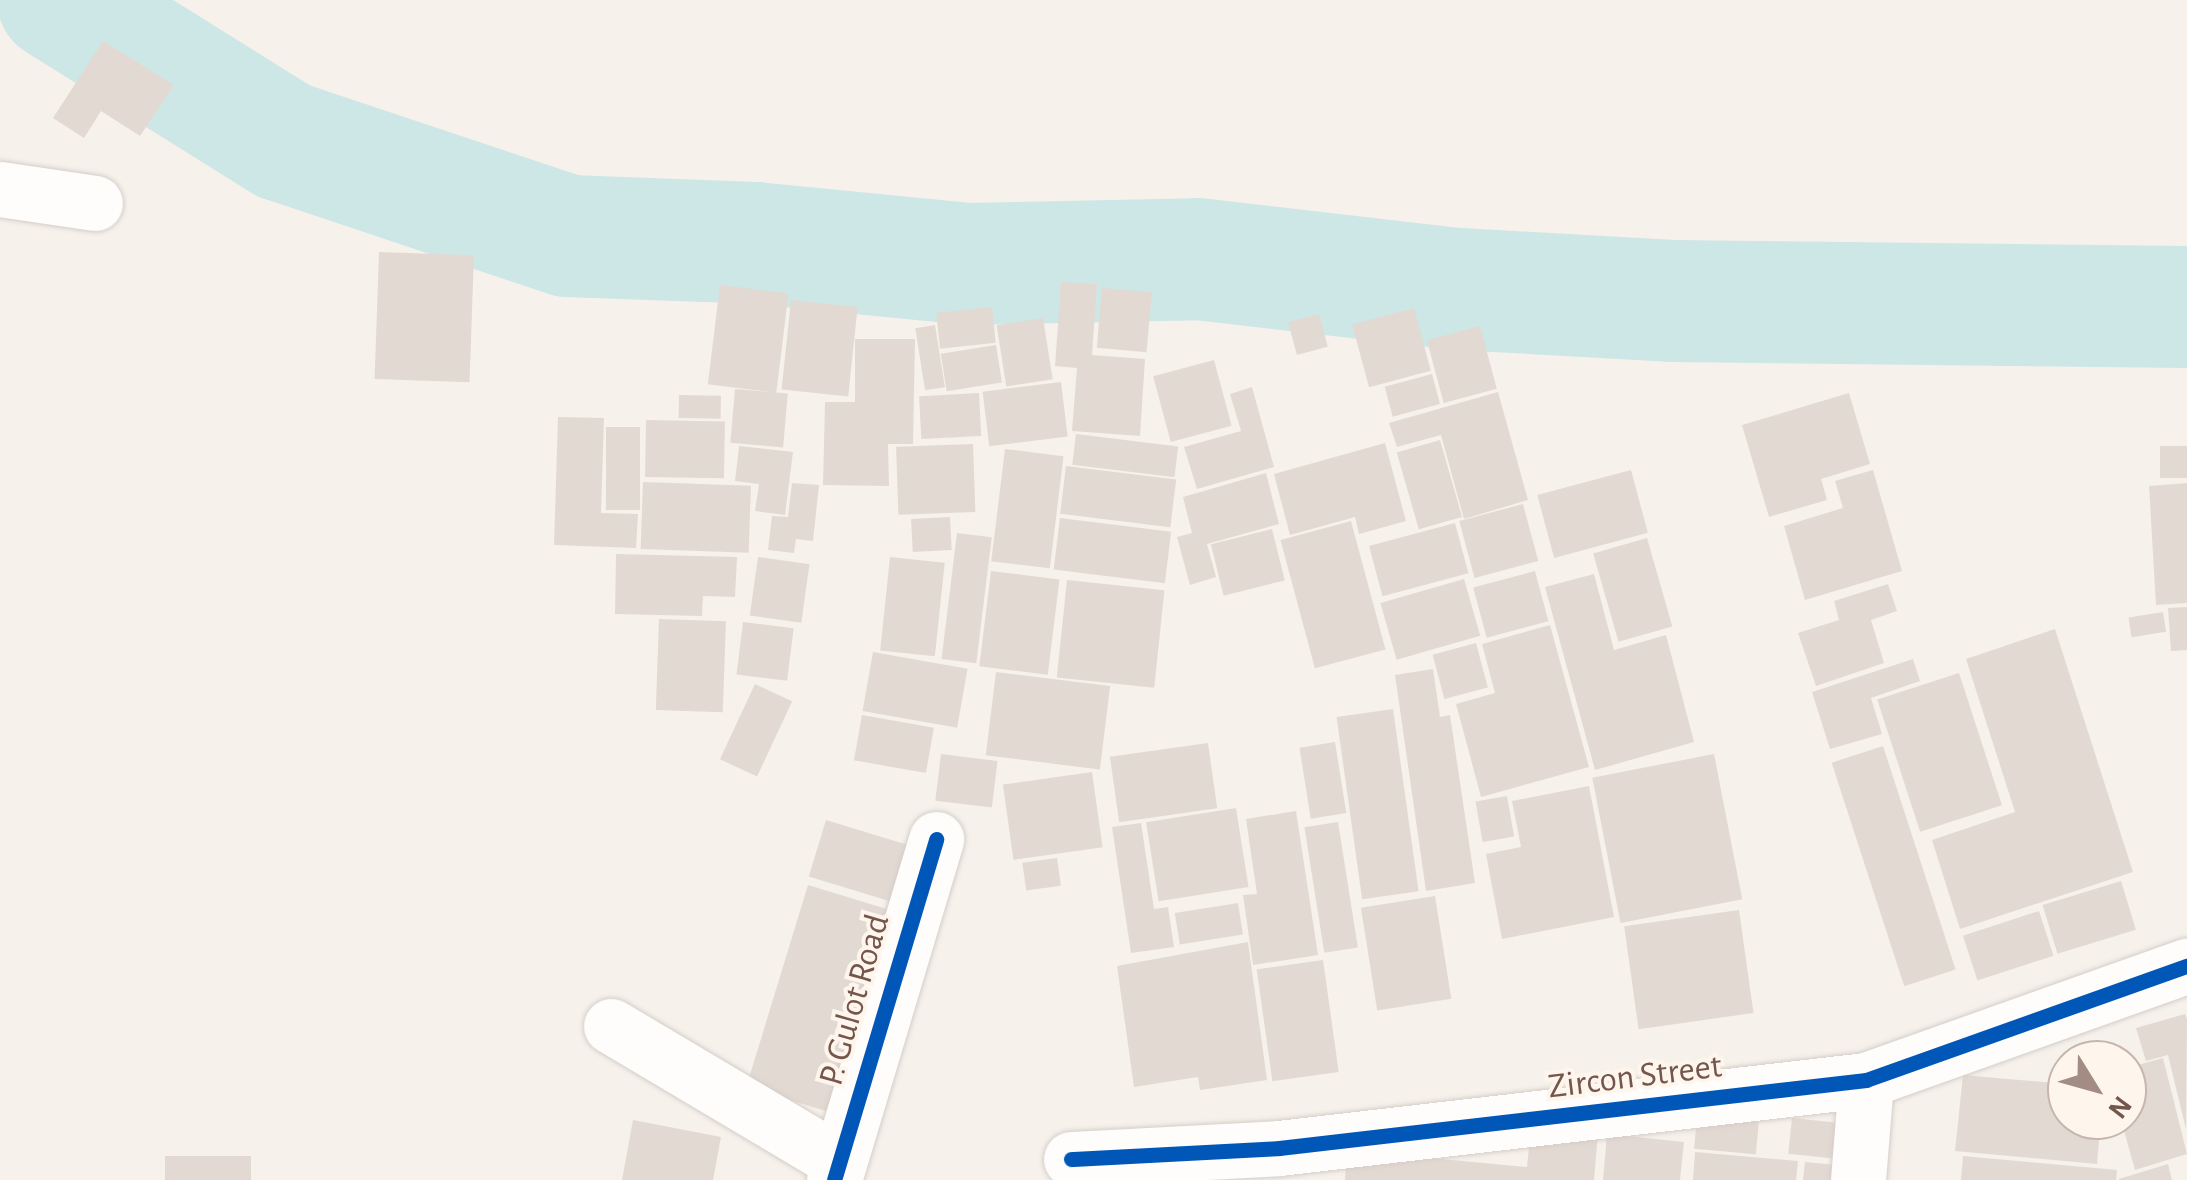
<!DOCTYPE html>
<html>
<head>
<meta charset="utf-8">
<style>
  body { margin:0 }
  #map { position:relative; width:2187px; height:1180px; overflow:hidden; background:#f6f1eb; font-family:"Alegreya Sans",sans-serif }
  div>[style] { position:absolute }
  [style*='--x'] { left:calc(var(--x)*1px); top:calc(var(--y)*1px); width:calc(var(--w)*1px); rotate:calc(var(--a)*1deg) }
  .river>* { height:122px; margin:-61px; padding:0 61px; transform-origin:61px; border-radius:61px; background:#cde6e6 }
  .building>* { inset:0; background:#e3d9d3; transform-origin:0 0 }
  .roads { filter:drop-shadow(0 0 2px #d5cdc8) drop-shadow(0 0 2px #d5cdc8) }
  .street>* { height:55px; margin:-27.5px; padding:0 27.5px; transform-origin:27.5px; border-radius:27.5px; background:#fefdfc }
  .cycleway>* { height:15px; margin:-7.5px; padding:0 7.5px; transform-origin:7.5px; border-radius:7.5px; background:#0057b8 }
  span { translate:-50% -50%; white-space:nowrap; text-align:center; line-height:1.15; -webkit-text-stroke:8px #fef6ed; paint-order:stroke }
  .street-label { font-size:35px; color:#74564c }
  .north { position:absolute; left:2047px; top:1040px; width:100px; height:100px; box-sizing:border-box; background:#fef6ed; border:2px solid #c7b6ad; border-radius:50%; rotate:127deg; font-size:28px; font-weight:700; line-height:40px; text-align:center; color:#74564c }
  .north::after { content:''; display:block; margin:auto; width:35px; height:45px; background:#a28c84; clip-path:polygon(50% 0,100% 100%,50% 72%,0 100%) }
</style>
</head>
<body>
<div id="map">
  <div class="river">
    <i style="--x:58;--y:0;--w:266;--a:32"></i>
    <i style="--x:284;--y:141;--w:299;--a:18.5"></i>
    <i style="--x:568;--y:236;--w:187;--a:2.1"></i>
    <i style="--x:755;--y:243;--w:214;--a:5.6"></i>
    <i style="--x:968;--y:264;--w:230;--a:-1.2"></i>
    <i style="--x:1198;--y:259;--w:263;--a:6.6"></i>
    <i style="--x:1459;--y:289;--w:213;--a:3.2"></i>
    <i style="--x:1672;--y:301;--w:515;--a:0.67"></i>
  </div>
  <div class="building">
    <i style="clip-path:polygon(103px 41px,174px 85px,140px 136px,101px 111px,84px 138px,53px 118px)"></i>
    <i style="left:379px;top:252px;width:95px;height:127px;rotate:2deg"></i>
    <i style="clip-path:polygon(1061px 282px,1097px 284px,1092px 355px,1145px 359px,1140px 436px,1072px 431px,1077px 368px,1055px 366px)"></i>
    <i style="left:720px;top:285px;width:69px;height:100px;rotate:7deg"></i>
    <i style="left:1102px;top:288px;width:50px;height:60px;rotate:5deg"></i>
    <i style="left:791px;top:300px;width:67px;height:90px;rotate:6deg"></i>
    <i style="left:992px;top:307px;width:36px;height:56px;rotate:84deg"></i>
    <i style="left:1414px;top:308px;width:65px;height:64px;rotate:75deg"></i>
    <i style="left:1319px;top:314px;width:34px;height:32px;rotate:75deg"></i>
    <i style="left:1043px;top:318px;width:62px;height:47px;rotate:81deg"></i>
    <i style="left:935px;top:325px;width:63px;height:20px;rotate:81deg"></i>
    <i style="left:1480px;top:326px;width:65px;height:55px;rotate:75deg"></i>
    <i style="clip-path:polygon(855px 339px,915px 339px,913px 444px,888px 444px,889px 486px,823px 485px,825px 402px,855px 402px)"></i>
    <i style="left:996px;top:345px;width:38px;height:56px;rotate:81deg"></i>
    <i style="left:1214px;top:360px;width:68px;height:63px;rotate:75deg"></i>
    <i style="left:1432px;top:374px;width:31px;height:49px;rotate:75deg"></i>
    <i style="left:1061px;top:382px;width:55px;height:79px;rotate:83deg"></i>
    <i style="clip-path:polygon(1252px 387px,1274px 467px,1197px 489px,1184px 447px,1241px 431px,1230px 394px)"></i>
    <i style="left:735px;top:389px;width:53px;height:54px;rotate:5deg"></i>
    <i style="clip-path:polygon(1498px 392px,1528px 500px,1464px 519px,1441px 435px,1397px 447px,1389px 423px)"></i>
    <i style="left:979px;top:393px;width:43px;height:60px;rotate:87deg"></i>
    <i style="clip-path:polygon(1849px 393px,1870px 464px,1821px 479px,1827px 500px,1769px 517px,1742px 425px)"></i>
    <i style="left:679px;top:395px;width:42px;height:23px;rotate:1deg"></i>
    <i style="clip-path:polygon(558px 417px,604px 418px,601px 513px,638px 514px,636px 548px,554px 545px)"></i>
    <i style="left:646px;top:420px;width:79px;height:57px;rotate:1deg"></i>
    <i style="left:606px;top:427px;width:34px;height:83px"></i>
    <i style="left:1076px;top:434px;width:103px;height:31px;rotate:7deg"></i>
    <i style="left:1440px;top:440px;width:80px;height:45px;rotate:74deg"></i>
    <i style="clip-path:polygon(1385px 443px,1406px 521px,1359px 534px,1355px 517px,1290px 535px,1274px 474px)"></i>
    <i style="left:973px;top:444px;width:68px;height:77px;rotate:88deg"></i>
    <i style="clip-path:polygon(739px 446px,793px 452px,785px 515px,755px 511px,759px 484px,735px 481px)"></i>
    <i style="left:2187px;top:446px;width:32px;height:27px;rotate:90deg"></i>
    <i style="left:1005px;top:449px;width:59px;height:113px;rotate:7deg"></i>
    <i style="left:1066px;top:466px;width:111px;height:48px;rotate:7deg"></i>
    <i style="left:1631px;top:470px;width:65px;height:97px;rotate:75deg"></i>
    <i style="clip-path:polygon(1873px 470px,1902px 571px,1805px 600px,1784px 526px,1843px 508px,1835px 481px)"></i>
    <i style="clip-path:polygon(1266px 473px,1279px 524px,1207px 544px,1216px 577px,1190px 585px,1177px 537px,1192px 533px,1183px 497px)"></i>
    <i style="left:643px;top:482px;width:108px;height:67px;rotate:2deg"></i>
    <i style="clip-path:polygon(792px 483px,819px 485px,813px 541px,796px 539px,794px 553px,768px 550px,772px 516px,788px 517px)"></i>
    <i style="clip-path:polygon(2187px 483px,2187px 603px,2156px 605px,2149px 486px)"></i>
    <i style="left:1523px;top:504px;width:59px;height:66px;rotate:75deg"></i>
    <i style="left:950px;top:517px;width:33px;height:39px;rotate:87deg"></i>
    <i style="left:1060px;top:518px;width:112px;height:52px;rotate:7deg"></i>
    <i style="left:1351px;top:521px;width:133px;height:73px;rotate:75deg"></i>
    <i style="left:1455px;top:523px;width:52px;height:89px;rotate:75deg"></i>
    <i style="left:1272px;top:529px;width:53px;height:63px;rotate:76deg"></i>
    <i style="left:957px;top:533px;width:35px;height:127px;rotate:7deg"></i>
    <i style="left:1647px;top:538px;width:92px;height:56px;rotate:74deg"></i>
    <i style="clip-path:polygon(616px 554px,737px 557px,735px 597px,703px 596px,702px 616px,615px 614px)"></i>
    <i style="left:758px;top:557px;width:52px;height:59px;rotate:8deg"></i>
    <i style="left:890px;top:557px;width:55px;height:94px;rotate:6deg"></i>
    <i style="left:991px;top:571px;width:69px;height:96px;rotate:7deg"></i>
    <i style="left:1535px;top:571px;width:52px;height:64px;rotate:75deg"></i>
    <i style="clip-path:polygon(1594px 574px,1614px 650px,1666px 635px,1694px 742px,1595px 770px,1545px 587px)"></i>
    <i style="left:1464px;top:579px;width:59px;height:87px;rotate:74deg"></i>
    <i style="left:1067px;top:580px;width:98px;height:98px;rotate:6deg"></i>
    <i style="clip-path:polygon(1888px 584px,1897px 611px,1871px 620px,1884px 663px,1816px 686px,1798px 633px,1839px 620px,1834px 601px)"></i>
    <i style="clip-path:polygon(2187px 607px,2187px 650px,2171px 651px,2168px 608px)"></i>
    <i style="left:2163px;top:612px;width:20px;height:35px;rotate:81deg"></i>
    <i style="left:659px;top:619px;width:67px;height:91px;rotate:2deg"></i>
    <i style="left:743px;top:622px;width:51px;height:53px;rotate:7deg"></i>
    <i style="clip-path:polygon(1550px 625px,1589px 767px,1481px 797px,1456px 704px,1495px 693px,1482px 644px)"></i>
    <i style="clip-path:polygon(2055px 629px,2133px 872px,1960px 929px,1932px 840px,2015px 812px,1966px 659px)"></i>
    <i style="left:1476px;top:643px;width:46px;height:45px;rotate:75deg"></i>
    <i style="left:873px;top:652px;width:96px;height:60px;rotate:10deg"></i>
    <i style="clip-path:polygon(1913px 659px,1920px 681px,1871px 698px,1882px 734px,1830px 749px,1812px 692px)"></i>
    <i style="clip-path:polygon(1433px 669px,1440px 717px,1450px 715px,1475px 883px,1426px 891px,1395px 675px)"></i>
    <i style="left:996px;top:672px;width:115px;height:84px;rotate:7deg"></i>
    <i style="left:1959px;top:673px;width:139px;height:86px;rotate:72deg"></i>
    <i style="left:755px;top:684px;width:41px;height:83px;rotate:25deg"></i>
    <i style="left:1393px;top:709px;width:184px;height:57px;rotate:82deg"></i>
    <i style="left:862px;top:715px;width:73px;height:46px;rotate:10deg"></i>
    <i style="left:1335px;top:742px;width:72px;height:36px;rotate:81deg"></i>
    <i style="left:1208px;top:743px;width:66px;height:99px;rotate:82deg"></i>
    <i style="left:1883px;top:746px;width:235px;height:54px;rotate:72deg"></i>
    <i style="left:941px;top:754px;width:57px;height:47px;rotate:7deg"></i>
    <i style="left:1714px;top:754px;width:148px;height:124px;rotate:79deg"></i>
    <i style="left:1092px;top:772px;width:76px;height:90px;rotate:82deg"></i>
    <i style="clip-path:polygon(1589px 786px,1614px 917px,1502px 939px,1486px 854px,1521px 847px,1512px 801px)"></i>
    <i style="left:1507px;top:796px;width:41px;height:32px;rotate:80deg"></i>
    <i style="left:1236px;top:808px;width:80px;height:91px;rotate:81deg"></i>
    <i style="clip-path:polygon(1296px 811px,1318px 955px,1253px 965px,1243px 895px,1257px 894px,1246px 819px)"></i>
    <i style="left:826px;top:820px;width:102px;height:59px;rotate:17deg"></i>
    <i style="left:1338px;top:822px;width:127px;height:34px;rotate:81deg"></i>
    <i style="clip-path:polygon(1141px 823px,1154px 909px,1168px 907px,1174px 947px,1131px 953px,1112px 827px)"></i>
    <i style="left:1057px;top:858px;width:28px;height:35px;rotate:82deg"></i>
    <i style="left:2121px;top:881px;width:51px;height:82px;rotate:73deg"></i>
    <i style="left:808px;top:885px;width:102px;height:211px;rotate:17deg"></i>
    <i style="left:1435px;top:896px;width:104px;height:75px;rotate:81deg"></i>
    <i style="left:1238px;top:903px;width:32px;height:64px;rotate:81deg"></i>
    <i style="left:1739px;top:910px;width:104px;height:116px;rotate:82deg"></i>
    <i style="left:2039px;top:911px;width:47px;height:80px;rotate:72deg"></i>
    <i style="clip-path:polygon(1248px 942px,1267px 1080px,1200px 1090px,1198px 1077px,1134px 1087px,1117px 966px)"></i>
    <i style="left:1323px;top:960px;width:113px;height:67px;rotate:82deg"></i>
    <i style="clip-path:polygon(2185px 1014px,2187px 1019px,2186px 1129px,2168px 1055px,2146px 1061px,2136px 1028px)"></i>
    <i style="clip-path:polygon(2163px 1058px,2187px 1154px,2135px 1170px,2121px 1120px,2127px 1120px,2127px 1068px)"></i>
    <i style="clip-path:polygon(1963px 1075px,2067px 1084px,2067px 1120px,2101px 1120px,2097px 1164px,1955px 1151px)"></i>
    <i style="left:1697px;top:1116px;width:62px;height:33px;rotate:5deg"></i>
    <i style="left:1792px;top:1118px;width:65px;height:36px;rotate:6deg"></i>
    <i style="clip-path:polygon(633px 1120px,721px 1137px,713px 1180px,622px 1180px)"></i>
    <i style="clip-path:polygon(1531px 1126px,1598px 1133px,1594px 1180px,1345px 1180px,1347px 1150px,1527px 1167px)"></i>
    <i style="clip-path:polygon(1607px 1134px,1684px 1142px,1680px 1180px,1603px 1180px)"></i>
    <i style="clip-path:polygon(1695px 1152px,1798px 1161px,1796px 1180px,1693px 1180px)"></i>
    <i style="left:165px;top:1156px;width:86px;height:24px"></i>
    <i style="clip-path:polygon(1963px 1156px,2117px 1170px,2116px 1180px,1961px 1180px)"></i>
    <i style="clip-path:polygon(1805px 1162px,1857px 1167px,1855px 1180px,1803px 1180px)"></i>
    <i style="clip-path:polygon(2168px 1164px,2172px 1180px,2119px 1180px,2119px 1179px)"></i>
  </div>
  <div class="roads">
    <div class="street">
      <i style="--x:0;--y:189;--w:96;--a:8.4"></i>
      <i style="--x:611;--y:1026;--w:264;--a:30.7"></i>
      <i style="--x:1071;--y:1159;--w:208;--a:-3"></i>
      <i style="--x:1279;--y:1148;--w:591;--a:-6.61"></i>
      <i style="--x:1866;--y:1080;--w:341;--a:-19.6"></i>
      <i style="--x:834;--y:1180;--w:356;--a:-73.3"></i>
      <i style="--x:1858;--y:1180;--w:100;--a:-85.4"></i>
    </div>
  </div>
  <div class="cycleway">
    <i style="--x:1071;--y:1159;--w:208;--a:-3"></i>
    <i style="--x:1279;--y:1148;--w:591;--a:-6.61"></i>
    <i style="--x:1866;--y:1080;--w:341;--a:-19.6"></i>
    <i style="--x:834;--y:1180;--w:356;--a:-73.3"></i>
  </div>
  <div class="street-label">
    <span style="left:855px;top:1000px;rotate:-74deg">P. Gulot Road</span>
    <span style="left:1635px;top:1077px;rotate:-7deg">Zircon Street</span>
  </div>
  <div class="north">N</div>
</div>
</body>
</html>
